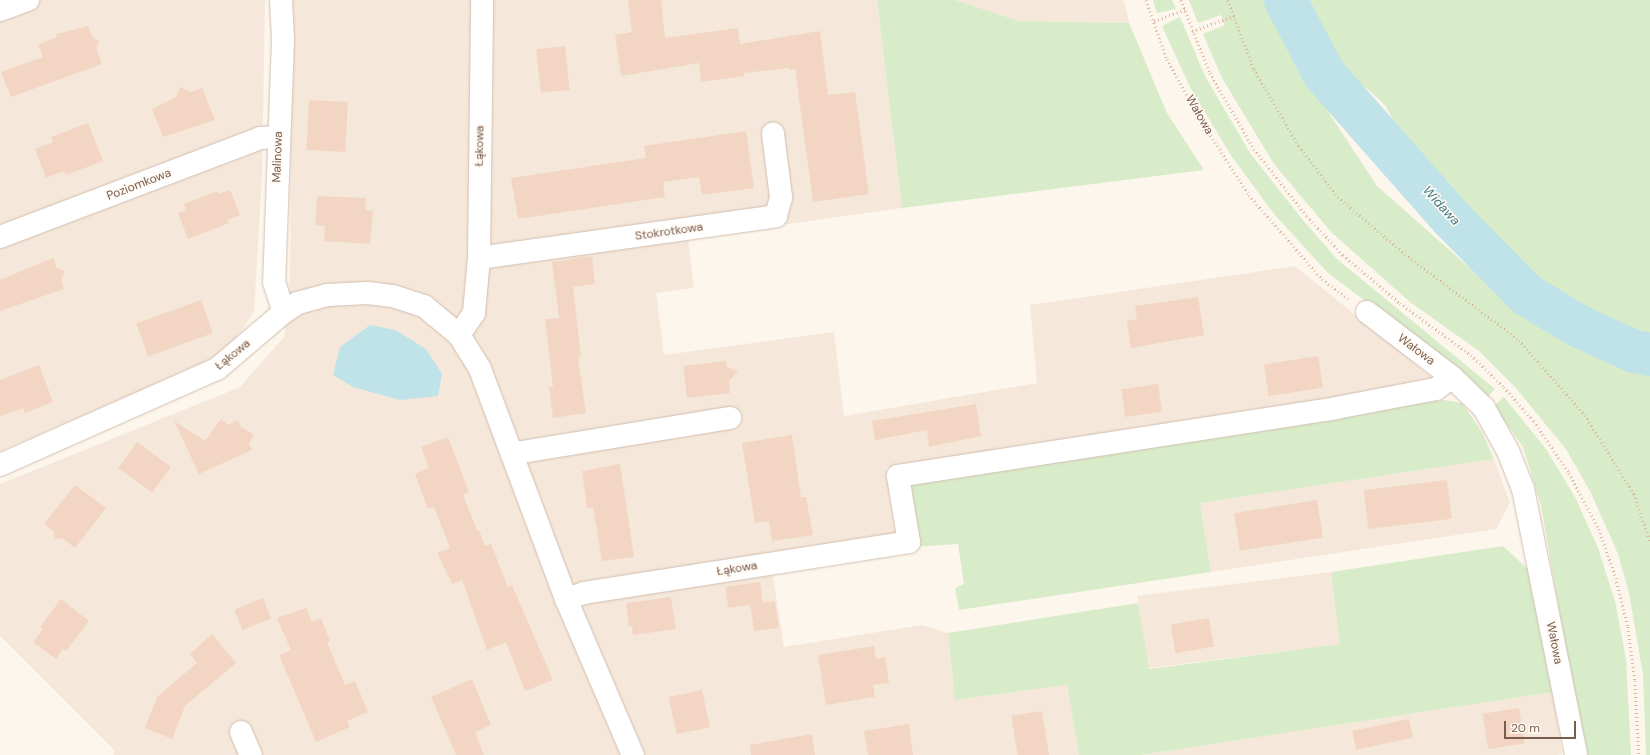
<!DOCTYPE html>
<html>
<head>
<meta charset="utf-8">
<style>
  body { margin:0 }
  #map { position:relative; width:1650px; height:755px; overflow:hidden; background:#fdf6ec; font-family:"DM Sans",sans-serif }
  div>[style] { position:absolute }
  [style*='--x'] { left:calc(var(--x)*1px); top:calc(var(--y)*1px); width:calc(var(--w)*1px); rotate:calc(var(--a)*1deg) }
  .residential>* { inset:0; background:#f5e8da; transform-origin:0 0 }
  .green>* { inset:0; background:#d8ecc9 }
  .water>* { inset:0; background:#bfe3e8 }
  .river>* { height:43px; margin:-21.5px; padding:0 21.5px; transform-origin:21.5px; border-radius:21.5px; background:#bfe3e8 }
  .building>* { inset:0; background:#f3d5c3; transform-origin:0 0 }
  .path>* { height:2.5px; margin-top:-1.25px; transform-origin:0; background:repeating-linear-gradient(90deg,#d9b8a5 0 1px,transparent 0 4px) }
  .roads { filter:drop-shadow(0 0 1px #d1beb0) drop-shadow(0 0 1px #d1beb0) }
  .minor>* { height:22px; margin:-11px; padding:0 11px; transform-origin:11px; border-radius:11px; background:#fff }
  span { translate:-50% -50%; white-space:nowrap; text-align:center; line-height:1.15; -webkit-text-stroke:3px #fffaf3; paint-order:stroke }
  .street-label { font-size:12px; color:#7a5c4d }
  .water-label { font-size:13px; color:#437c86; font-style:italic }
  .scale { position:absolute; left:1504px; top:721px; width:72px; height:18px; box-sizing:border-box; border:2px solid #7a5c4d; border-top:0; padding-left:5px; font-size:12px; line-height:14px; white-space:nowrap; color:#7a5c4d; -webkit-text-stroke:3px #fffaf3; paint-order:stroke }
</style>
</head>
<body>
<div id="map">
  <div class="residential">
    <i style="clip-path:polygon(0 0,265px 0,262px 176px,254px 312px,236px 339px,209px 361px,0 451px)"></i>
    <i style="clip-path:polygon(292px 0,877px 0,902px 208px,688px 238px,694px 288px,656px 293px,664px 355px,834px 332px,844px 416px,1037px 383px,1030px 305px,1295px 266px,1434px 379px,1370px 394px,886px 468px,895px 534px,770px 556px,784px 647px,922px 625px,948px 633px,955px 700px,1067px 685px,1079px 755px,113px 755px,115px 751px,0 636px,0 484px,240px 387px,284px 337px,290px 281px)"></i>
    <i style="clip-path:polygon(955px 0,1124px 0,1129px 23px,1019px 21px)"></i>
    <i style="clip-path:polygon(1494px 459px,1510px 503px,1496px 529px,1211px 572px,1200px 503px)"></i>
    <i style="left:1331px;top:572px;width:73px;height:195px;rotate:83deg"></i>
    <i style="clip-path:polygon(1553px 692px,1562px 754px,1555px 755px,1141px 755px)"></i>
  </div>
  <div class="green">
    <i style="clip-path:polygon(877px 0,955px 0,1019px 21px,1129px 23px,1167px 113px,1204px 170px,902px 208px)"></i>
    <i style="clip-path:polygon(1153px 0,1172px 0,1176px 9px,1157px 13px)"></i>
    <i style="clip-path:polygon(1189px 0,1264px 0,1325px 107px,1377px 186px,1515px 308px,1583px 349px,1650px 368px,1650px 755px,1646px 755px,1643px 675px,1629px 593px,1618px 554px,1591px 493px,1566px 449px,1514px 386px,1479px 351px,1410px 302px,1331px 232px,1274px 164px,1222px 78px,1203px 34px,1225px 25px,1221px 15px,1198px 23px)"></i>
    <i style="clip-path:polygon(1300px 0,1650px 0,1650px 335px,1605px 324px,1552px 295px,1463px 211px,1421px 170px,1385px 105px,1335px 60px)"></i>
    <i style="clip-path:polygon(1180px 17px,1205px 76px,1250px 153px,1302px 219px,1337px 259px,1495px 389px,1486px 399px,1430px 350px,1328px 273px,1275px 215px,1232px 157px,1191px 89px,1162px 26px)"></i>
    <i style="clip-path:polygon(1504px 397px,1546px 449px,1575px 497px,1598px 548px,1615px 601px,1626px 659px,1631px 755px,1584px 755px,1541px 505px,1523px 447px,1494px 406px)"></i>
    <i style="clip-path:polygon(1444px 400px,1462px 403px,1482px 432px,1494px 459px,1200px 503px,1211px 572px,959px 610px,955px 588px,964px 584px,958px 544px,915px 547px,907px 482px)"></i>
    <i style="clip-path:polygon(1503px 546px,1530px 571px,1553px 692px,1141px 755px,1079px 755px,1067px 685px,955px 700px,948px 633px,1138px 603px,1149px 669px,1340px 644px,1331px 572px)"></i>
  </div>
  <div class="water">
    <i style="clip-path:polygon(370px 325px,395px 330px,426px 349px,442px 374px,438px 396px,400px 400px,353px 387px,333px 375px,340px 347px)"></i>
  </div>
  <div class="river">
    <i style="--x:1285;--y:0;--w:84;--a:62.2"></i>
    <i style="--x:1324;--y:74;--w:192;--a:48.6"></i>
    <i style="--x:1451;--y:218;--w:108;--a:45.4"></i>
    <i style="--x:1527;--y:295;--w:63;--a:30.7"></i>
    <i style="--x:1581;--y:327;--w:58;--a:24.4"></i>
    <i style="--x:1634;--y:351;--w:16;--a:11"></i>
  </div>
  <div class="building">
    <i style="clip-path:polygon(628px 0,661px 0,665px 38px,738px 28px,740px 44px,820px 31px,828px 95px,855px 92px,869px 194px,813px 202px,795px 69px,790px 70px,789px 68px,744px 73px,744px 76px,701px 82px,699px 63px,621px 76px,615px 35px,632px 32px)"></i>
    <i style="clip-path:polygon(88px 26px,93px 38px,100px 41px,96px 48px,102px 64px,11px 97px,1px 72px,43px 57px,38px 45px,57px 37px,56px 34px)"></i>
    <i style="left:565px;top:46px;width:44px;height:29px;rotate:84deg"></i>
    <i style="clip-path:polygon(180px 87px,191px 92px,202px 88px,215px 120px,163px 137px,152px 109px,176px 97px)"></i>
    <i style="left:309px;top:100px;width:39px;height:50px;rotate:3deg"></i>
    <i style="clip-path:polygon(88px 123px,103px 161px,66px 175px,64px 171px,46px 178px,35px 149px,53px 142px,51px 137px)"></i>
    <i style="clip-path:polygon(746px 131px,754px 188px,702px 195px,699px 177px,663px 182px,665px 197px,518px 219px,511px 178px,646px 158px,644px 146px)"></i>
    <i style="clip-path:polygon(230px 190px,240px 215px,227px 220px,229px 223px,188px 239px,178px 213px,186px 210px,184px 204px,217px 191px,218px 194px)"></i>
    <i style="clip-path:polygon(317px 196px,366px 198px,365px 210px,373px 211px,370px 244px,324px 241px,325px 226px,315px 225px)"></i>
    <i style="clip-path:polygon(592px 256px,595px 284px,573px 287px,581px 356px,578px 357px,586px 413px,553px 418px,549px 387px,553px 387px,545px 319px,559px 318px,552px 262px)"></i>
    <i style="clip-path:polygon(53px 258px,57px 268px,65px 271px,61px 279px,64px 289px,0 311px,0 280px)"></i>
    <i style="clip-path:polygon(1198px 297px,1204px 335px,1131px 348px,1127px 321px,1137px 319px,1135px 306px)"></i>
    <i style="left:201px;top:300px;width:35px;height:69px;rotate:70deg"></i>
    <i style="left:1318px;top:356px;width:32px;height:55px;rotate:81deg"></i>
    <i style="clip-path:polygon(726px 361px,727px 367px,738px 371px,729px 381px,730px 393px,687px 398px,683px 366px)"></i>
    <i style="clip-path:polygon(39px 365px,53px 402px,25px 413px,23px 408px,0 416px,0 380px)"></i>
    <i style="left:1158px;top:384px;width:28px;height:37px;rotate:82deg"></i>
    <i style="clip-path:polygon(976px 404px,981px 436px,929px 447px,927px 430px,875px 440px,872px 421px)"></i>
    <i style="clip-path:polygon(221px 419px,228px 425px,238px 420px,241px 427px,254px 435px,249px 444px,252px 450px,199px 474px,174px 421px,205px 441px)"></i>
    <i style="clip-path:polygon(792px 435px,801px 497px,806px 497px,813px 535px,772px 541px,769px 521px,755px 523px,742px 443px)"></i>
    <i style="clip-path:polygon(448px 437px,469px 492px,463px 495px,477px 530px,479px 530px,485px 546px,491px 544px,508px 587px,512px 585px,553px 680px,525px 691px,506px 642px,487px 650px,462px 580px,452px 584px,437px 553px,450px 548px,434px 507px,428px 509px,415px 474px,429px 468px,421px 447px)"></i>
    <i style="left:137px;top:442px;width:42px;height:32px;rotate:36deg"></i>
    <i style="clip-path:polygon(620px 464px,634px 557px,602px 561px,593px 507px,587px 508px,582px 471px)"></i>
    <i style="left:1447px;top:480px;width:39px;height:84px;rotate:83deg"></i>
    <i style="clip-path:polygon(75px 485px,106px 508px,75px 548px,62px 538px,55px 539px,54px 532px,44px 524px)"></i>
    <i style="left:1317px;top:500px;width:38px;height:84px;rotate:81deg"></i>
    <i style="left:760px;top:582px;width:21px;height:35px;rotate:82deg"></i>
    <i style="clip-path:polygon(671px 597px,676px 629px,633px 635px,632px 626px,629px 627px,626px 603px)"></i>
    <i style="left:263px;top:598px;width:22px;height:31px;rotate:68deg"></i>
    <i style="clip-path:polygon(61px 599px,89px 621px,66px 651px,63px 649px,56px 659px,33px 642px,43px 629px,40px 627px)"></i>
    <i style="left:775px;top:601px;width:27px;height:25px;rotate:82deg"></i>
    <i style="clip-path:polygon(306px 608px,312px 622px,321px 618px,330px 641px,327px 642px,345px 685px,355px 681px,368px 712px,347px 721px,350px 727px,316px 742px,279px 655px,291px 650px,277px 618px)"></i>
    <i style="left:1209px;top:618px;width:29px;height:39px;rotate:80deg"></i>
    <i style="clip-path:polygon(212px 634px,236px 663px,185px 706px,172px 739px,145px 728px,157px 697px,197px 663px,190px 654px)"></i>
    <i style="clip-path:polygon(874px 646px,876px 659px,885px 657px,889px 683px,873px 685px,875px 697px,826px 705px,818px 655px)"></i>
    <i style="clip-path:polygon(472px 679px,491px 725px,475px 732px,484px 755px,456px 755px,431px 697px)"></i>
    <i style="left:702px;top:690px;width:38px;height:34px;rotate:78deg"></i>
    <i style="left:1519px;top:708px;width:36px;height:37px;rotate:81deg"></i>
    <i style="left:1042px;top:711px;width:45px;height:31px;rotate:81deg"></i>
    <i style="left:1409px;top:719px;width:19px;height:58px;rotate:78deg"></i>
    <i style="clip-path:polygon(909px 724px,913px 755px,868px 755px,864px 731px)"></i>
    <i style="clip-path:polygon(812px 734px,815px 755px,751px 755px,750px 745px)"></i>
  </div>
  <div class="path">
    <i style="--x:1146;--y:0;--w:63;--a:70.4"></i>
    <i style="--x:1167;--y:59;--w:72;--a:60.9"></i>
    <i style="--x:1202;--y:122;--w:87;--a:57.2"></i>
    <i style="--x:1249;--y:195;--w:111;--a:49"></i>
    <i style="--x:1322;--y:279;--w:34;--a:37"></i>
    <i style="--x:1181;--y:0;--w:79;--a:68.3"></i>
    <i style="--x:1210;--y:73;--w:88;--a:59.9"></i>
    <i style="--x:1254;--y:149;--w:85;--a:51.7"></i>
    <i style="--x:1307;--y:216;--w:53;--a:47.3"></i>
    <i style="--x:1343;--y:255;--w:75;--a:40.1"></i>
    <i style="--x:1400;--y:303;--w:88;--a:36.2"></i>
    <i style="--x:1471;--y:355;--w:46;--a:44.1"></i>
    <i style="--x:1504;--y:387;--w:45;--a:48.6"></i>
    <i style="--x:1534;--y:421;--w:63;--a:56.1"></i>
    <i style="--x:1569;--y:473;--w:64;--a:61.8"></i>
    <i style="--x:1599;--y:529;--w:52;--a:70.9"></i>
    <i style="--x:1616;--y:578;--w:50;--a:76.2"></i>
    <i style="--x:1628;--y:627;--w:54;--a:82.6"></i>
    <i style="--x:1635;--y:681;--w:74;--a:86.9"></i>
    <i style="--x:1228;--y:0;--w:74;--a:69.4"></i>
    <i style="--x:1254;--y:69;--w:89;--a:59.7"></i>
    <i style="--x:1299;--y:146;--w:64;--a:52.6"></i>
    <i style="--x:1338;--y:197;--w:88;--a:40.4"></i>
    <i style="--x:1405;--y:254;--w:143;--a:37"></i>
    <i style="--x:1519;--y:340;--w:100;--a:48.7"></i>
    <i style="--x:1585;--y:415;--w:93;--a:58.2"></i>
    <i style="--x:1634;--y:494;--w:50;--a:71.2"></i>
    <i style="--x:1154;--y:21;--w:33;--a:-20"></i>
    <i style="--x:1192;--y:31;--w:45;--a:-19.7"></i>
  </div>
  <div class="roads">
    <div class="minor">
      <i style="--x:281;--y:0;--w:40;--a:87.1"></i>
      <i style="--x:283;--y:40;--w:242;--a:92.1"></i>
      <i style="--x:274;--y:282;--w:32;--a:72"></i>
      <i style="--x:0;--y:10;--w:30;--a:-20"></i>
      <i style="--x:0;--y:237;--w:278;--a:-20.8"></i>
      <i style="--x:260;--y:138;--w:18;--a:-3"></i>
      <i style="--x:479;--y:258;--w:300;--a:-8"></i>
      <i style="--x:776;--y:216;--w:20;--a:-75"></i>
      <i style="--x:781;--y:197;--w:64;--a:-97.2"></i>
      <i style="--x:1367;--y:312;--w:107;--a:37.4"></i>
      <i style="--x:1452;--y:377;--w:45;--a:44.1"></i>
      <i style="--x:1484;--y:408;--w:49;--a:60.8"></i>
      <i style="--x:1508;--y:451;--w:41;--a:68.5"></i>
      <i style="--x:1523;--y:489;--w:271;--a:78.7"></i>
      <i style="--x:459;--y:335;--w:27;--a:-56"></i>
      <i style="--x:474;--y:313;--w:55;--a:-84.8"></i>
      <i style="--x:479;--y:258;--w:258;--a:-89.3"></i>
      <i style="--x:512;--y:455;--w:10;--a:-17"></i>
      <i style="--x:522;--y:452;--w:211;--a:-9.3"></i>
      <i style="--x:0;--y:465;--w:237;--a:-23.9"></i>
      <i style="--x:217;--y:369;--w:88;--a:-40.4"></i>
      <i style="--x:284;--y:312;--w:17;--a:-33"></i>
      <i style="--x:298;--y:303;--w:30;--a:-15"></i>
      <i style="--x:327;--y:295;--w:41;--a:-2.8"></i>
      <i style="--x:368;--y:293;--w:25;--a:7"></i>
      <i style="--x:393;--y:296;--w:33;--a:18"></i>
      <i style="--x:424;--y:306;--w:45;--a:39.6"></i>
      <i style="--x:459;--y:335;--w:40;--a:58"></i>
      <i style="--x:480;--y:369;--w:246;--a:69.5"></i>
      <i style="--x:566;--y:599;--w:170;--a:66.8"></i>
      <i style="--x:566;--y:599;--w:19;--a:-18"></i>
      <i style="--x:584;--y:593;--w:329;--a:-8.9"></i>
      <i style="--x:909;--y:542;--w:67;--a:-99.5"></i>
      <i style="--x:898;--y:476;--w:443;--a:-8.8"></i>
      <i style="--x:1336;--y:408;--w:102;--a:-10.8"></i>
      <i style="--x:1436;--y:389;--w:20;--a:-37"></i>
      <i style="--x:241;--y:732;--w:25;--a:67"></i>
    </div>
  </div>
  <div class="street-label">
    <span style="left:1199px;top:115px;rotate:60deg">Wałowa</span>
    <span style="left:480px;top:146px;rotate:-89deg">Łąkowa</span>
    <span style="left:278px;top:157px;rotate:-88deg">Malinowa</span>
    <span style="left:139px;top:185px;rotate:-21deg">Poziomkowa</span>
    <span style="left:669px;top:232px;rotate:-8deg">Stokrotkowa</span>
    <span style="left:1416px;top:350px;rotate:37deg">Wałowa</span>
    <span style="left:233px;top:355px;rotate:-39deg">Łąkowa</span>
    <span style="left:737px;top:569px;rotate:-9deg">Łąkowa</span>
    <span style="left:1554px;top:643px;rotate:79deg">Wałowa</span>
  </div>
  <div class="water-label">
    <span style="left:1441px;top:206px;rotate:48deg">Widawa</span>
  </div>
  <div class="scale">20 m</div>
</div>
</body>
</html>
